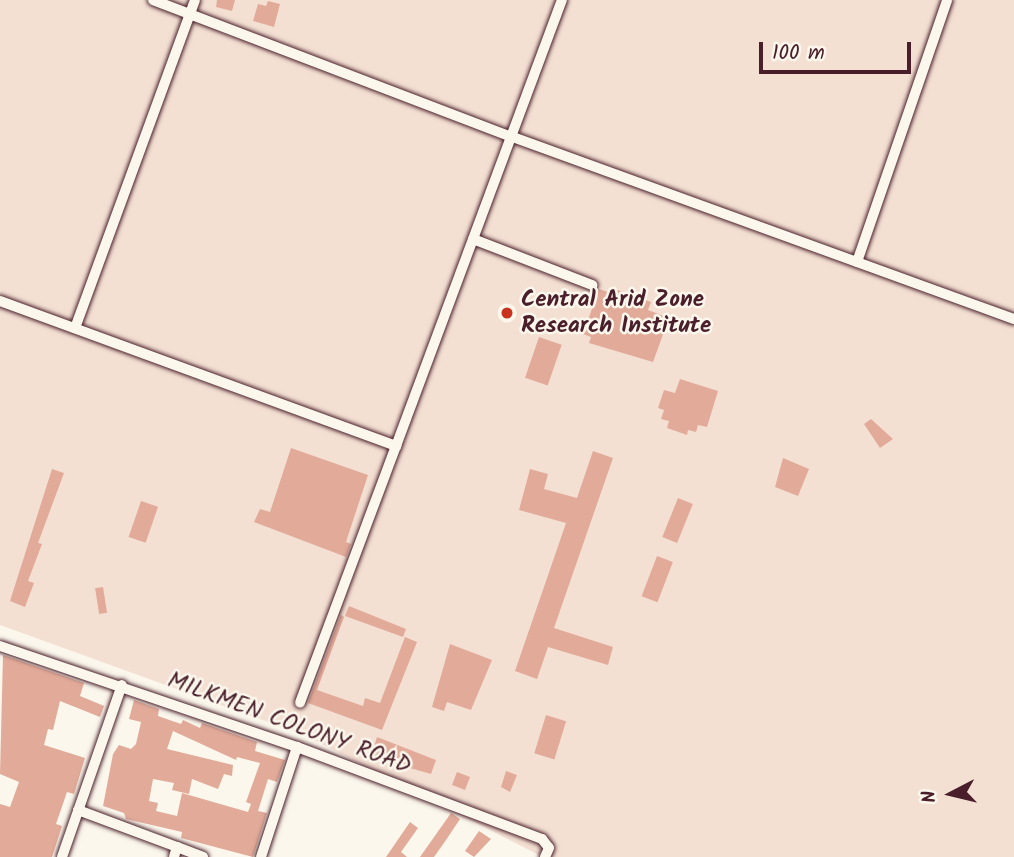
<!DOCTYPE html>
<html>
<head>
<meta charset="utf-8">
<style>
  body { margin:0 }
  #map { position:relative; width:1014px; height:857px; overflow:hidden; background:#fbf7ec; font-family:Kalam,sans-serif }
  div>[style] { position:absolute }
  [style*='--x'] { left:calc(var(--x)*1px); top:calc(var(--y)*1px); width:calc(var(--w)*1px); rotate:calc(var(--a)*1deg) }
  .built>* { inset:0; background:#f4e0d3 }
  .building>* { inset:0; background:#e2ab99; transform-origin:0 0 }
  .roads { filter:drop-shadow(0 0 2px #4a1f2b) drop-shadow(0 0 2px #4a1f2b) }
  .street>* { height:10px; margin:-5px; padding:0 5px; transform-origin:5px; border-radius:5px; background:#fbf7ec }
  .dots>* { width:19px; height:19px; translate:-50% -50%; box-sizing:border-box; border:4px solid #fbf7ec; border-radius:50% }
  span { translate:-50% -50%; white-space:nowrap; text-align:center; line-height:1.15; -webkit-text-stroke:5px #fbf7ec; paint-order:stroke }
  .poi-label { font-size:23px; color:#4a1f2b; font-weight:700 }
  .left { translate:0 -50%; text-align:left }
  .street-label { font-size:23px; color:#4a1f2b }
  .north { position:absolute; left:916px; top:759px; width:70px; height:70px; -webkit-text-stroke:5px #fbf7ec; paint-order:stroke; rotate:263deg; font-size:19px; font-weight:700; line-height:28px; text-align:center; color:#4a1f2b }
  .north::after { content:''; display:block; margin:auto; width:24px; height:32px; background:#4a1f2b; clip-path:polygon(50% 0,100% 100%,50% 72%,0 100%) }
  .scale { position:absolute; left:759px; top:42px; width:152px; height:32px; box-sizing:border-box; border:4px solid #4a1f2b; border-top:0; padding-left:9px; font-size:21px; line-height:24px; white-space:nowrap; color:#4a1f2b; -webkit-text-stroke:5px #fbf7ec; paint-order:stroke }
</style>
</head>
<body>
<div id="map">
  <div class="built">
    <i style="clip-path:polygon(0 0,1014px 0,1014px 857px,543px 857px,304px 735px,0 625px)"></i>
  </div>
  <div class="building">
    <i style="clip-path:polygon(217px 0,235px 0,232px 11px,216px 7px)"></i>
    <i style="clip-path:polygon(268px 1px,280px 4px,274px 27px,253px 21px,258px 4px,266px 6px)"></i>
    <i style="clip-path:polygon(612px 288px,651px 302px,648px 310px,669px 318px,653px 362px,589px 343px,591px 337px,583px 334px,599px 289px,611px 293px)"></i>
    <i style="left:539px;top:337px;width:24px;height:43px;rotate:19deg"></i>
    <i style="clip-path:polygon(680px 379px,718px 391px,707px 427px,698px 425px,696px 432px,688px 430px,687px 435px,667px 428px,669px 421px,661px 419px,664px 410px,658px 408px,664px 390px,675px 393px)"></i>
    <i style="clip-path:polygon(871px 419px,893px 439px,880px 448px,864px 424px)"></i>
    <i style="clip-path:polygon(291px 448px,368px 475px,346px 542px,351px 544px,346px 557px,254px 522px,260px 509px,270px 512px)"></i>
    <i style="clip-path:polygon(593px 451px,613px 458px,554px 628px,613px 647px,608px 665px,548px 647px,537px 679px,515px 671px,566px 523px,519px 510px,530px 469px,548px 474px,544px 489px,577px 498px)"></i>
    <i style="clip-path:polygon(783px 458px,809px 469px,798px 496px,775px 487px)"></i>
    <i style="clip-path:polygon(52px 469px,64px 473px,38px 543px,42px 544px,28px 581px,34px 583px,25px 607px,10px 601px)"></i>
    <i style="left:678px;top:498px;width:16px;height:42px;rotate:22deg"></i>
    <i style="left:141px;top:501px;width:18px;height:38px;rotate:19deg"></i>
    <i style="left:657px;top:556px;width:17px;height:43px;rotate:21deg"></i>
    <i style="left:103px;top:587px;width:26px;height:8px;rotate:81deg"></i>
    <i style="clip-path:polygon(349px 606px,406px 629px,403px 637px,345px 616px)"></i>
    <i style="clip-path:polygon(341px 615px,344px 617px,317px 690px,363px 706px,365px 698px,380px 703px,405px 637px,417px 642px,382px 730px,308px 703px)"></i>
    <i style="clip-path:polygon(450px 644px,492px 660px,471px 710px,447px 702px,444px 711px,432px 707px)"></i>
    <i style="clip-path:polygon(3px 655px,84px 683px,80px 696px,104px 706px,100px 717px,60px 701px,53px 730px,48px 729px,44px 745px,85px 758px,74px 794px,67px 792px,56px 824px,62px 826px,52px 857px,0 857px,0 804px,10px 807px,19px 782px,0 774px)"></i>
    <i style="clip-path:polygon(evenodd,134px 700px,159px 709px,158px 716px,181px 724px,183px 720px,200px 728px,202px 723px,257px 742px,255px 751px,285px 760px,277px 782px,268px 779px,258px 811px,267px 813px,253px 857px,181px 838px,182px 832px,126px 819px,124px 813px,103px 806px,113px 754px,119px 745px,131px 749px,136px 744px,141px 722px,129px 719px,134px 700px,173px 731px,236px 760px,237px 757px,260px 763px,246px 802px,251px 804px,248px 812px,182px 793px,177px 816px,156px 811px,158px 803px,149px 801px,153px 779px,174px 783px,172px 790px,189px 794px,192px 779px,218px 789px,224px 774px,232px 776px,233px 765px,167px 749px,173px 731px)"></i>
    <i style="left:546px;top:715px;width:21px;height:40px;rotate:17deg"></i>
    <i style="clip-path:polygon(377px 737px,436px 760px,431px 774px,371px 757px)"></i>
    <i style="clip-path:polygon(506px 771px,517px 775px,510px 792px,501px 787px)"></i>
    <i style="left:457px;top:772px;width:14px;height:14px;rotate:21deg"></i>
    <i style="clip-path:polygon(451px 813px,460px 819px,446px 840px,434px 857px,420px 857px)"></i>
    <i style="clip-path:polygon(410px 822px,418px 828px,401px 852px,407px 857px,386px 857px)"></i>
    <i style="clip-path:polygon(479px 831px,491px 839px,474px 857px,465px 851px)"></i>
  </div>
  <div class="roads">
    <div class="street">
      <i style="--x:153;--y:0;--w:382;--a:20.9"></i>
      <i style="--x:510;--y:136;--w:536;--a:19.96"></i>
      <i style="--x:473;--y:239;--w:128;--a:21.1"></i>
      <i style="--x:857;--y:262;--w:277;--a:-71"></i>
      <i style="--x:0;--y:301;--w:422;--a:20.1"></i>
      <i style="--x:396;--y:446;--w:274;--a:110.5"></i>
      <i style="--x:75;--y:328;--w:349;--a:-69.9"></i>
      <i style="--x:396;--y:446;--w:476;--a:-69.6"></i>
      <i style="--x:0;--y:646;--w:314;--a:18.8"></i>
      <i style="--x:297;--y:747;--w:262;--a:20.6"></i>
      <i style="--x:542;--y:839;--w:11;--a:52"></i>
      <i style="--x:549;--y:848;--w:10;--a:114"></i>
      <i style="--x:78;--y:810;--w:106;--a:20.5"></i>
      <i style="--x:177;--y:847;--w:10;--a:107"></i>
      <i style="--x:177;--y:847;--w:28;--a:21"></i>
      <i style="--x:62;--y:857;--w:182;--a:-70.8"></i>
      <i style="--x:261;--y:857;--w:116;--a:-71.9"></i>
    </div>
  </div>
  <div class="dots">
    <i style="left:507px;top:313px;background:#c8321e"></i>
  </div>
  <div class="poi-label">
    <span class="left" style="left:521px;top:313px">Central Arid Zone<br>Research Institute</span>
  </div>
  <div class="street-label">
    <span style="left:289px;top:724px;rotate:20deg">MILKMEN COLONY ROAD</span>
  </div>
  <div class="north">N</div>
  <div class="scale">100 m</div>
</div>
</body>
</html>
